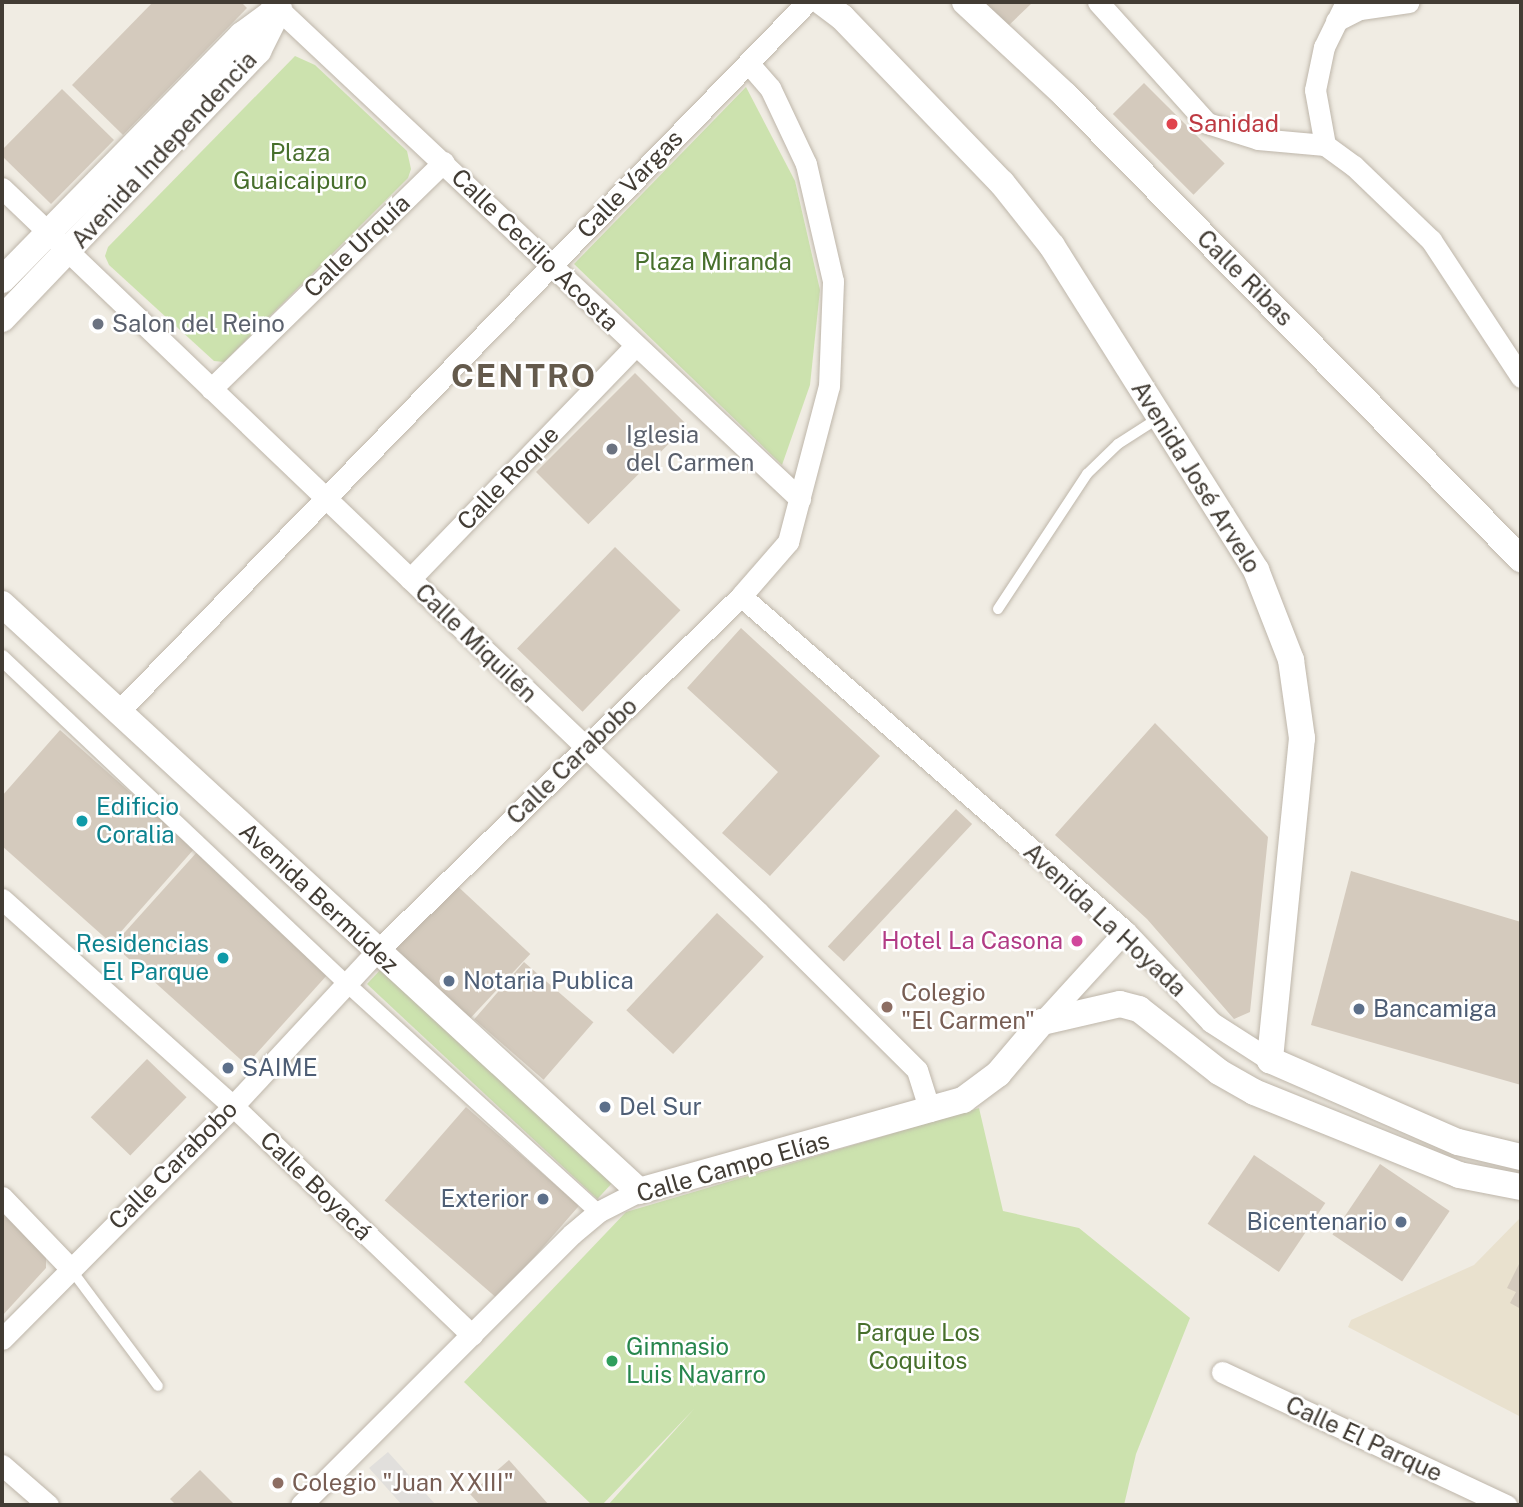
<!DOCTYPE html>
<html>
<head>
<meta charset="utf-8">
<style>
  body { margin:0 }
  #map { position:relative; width:1523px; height:1507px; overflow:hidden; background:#f0ece3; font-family:"Public Sans",sans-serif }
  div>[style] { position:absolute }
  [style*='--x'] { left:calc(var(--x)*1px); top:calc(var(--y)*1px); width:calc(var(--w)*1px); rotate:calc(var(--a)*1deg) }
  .education>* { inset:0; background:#e9e1ce }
  .green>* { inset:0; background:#cce2ae; transform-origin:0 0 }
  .parking>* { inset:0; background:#e1dfdc }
  .building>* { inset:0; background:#d4cabd; transform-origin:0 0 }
  .roads { filter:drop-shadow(0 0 2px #beb6aa) drop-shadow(0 0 2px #beb6aa) }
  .service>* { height:10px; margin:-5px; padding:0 5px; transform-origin:5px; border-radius:5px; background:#fff }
  .pedestrian>* { height:16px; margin:-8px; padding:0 8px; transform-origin:8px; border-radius:8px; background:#fff }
  .minor>* { height:21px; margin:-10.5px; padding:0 10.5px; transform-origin:10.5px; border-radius:10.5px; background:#fff }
  .tertiary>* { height:26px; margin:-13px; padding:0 13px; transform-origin:13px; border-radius:13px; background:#fff }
  .dots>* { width:19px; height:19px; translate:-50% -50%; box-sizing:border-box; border:4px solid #fff; border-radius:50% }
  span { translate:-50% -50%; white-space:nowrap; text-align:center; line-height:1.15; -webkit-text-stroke:5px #fff; paint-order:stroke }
  .health-label { font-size:24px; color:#be3a42 }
  .left { translate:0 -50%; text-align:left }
  .street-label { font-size:24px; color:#423c34 }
  .park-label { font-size:24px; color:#476f2c }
  .worship-label { font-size:24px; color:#5b616d }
  .culture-label { font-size:24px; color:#0d838f }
  .right { translate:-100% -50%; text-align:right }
  .hotel-label { font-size:24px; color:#b23c85 }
  .service-label { font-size:24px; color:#4e5e75 }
  .education-label { font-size:24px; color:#785e54 }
  .leisure-label { font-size:24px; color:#27864d }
  .district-label { font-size:32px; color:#645a4c; font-weight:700; letter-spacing:2px }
  .frame { position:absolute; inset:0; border:4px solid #423c34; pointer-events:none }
</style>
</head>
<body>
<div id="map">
  <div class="education">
    <i style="clip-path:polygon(1521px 1217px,1521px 1417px,1348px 1327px,1351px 1320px,1474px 1265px)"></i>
  </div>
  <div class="green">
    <i style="clip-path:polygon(295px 56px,315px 65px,407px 151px,411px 169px,408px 178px,224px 362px,214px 361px,109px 265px,105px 256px,108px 247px)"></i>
    <i style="clip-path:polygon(746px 87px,795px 181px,820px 290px,810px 385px,782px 465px,574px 264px)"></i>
    <i style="left:382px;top:968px;width:315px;height:22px;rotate:43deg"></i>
    <i style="clip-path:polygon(979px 1108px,1003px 1211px,1079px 1228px,1190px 1318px,1136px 1454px,1124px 1505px,608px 1505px,694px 1409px,602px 1505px,592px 1505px,464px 1382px,626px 1212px)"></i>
  </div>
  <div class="parking">
    <i style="clip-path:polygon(388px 1452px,436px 1505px,402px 1505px,369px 1468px)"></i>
  </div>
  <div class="building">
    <i style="clip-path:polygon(153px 2px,241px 2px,247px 8px,123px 135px,72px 85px)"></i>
    <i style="clip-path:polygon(981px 2px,1033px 2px,1006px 28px)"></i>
    <i style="left:1144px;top:83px;width:114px;height:44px;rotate:45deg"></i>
    <i style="clip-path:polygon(62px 89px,114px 140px,51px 204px,2px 156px,2px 150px)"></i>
    <i style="left:635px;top:373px;width:74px;height:140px;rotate:45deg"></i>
    <i style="left:615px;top:547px;width:91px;height:141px;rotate:44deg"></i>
    <i style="clip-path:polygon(741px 628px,880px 756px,770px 876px,722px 833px,778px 772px,687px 688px)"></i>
    <i style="clip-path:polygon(1155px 723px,1268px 837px,1250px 1012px,1234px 1019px,1147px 919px,1055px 835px)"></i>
    <i style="clip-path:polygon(60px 730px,194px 849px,111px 943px,2px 846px,2px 796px)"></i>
    <i style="left:956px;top:809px;width:22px;height:188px;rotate:43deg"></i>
    <i style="left:197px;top:852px;width:179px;height:125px;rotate:42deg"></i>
    <i style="clip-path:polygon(1351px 871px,1521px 922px,1521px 1085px,1311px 1025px)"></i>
    <i style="left:452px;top:881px;width:107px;height:93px;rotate:43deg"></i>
    <i style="left:717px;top:913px;width:64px;height:133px;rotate:43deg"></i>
    <i style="left:524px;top:962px;width:92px;height:76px;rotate:41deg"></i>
    <i style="left:147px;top:1059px;width:55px;height:81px;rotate:44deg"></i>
    <i style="left:466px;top:1107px;width:150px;height:124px;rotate:41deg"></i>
    <i style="left:1254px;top:1155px;width:86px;height:83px;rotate:34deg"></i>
    <i style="left:1380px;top:1164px;width:84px;height:85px;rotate:34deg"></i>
    <i style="clip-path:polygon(2px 1213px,46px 1257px,46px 1268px,2px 1316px)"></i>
    <i style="clip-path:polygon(1521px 1260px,1521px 1309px,1510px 1303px,1516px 1292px,1507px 1288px)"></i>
    <i style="clip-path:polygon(509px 1460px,549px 1505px,480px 1505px,470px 1494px)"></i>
    <i style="clip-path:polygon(200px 1470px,235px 1505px,176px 1505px,170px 1499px)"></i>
  </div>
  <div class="roads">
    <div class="service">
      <i style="--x:998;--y:609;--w:162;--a:-56.6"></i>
      <i style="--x:1087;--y:474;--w:43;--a:-44.1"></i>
      <i style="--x:1118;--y:444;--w:50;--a:-32.7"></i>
      <i style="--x:70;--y:1268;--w:147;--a:53.3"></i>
    </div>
    <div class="pedestrian">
      <i style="--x:2;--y:658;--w:473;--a:43.4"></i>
      <i style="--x:346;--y:983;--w:341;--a:42.3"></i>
    </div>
    <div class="minor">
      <i style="--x:271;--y:2;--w:726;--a:43.21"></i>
      <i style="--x:1098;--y:2;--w:163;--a:48"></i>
      <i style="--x:1207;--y:123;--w:53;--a:17.4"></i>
      <i style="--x:1258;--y:139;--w:67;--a:5.1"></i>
      <i style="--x:1325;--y:145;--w:36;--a:36"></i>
      <i style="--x:1354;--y:166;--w:107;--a:43.9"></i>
      <i style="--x:1431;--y:240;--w:164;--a:56.7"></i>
      <i style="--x:1336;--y:21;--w:27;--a:-27"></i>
      <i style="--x:1360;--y:9;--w:49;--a:-8.1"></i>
      <i style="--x:1325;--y:145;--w:56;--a:-100.3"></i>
      <i style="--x:1315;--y:90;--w:44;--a:-78.2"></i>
      <i style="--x:1324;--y:47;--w:50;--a:-63.9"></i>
      <i style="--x:2;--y:188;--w:1047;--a:43.76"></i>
      <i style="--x:758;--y:912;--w:224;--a:44.8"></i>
      <i style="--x:917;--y:1070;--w:43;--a:72.4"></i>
      <i style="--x:211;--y:389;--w:325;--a:-44.3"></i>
      <i style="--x:410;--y:579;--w:324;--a:-46"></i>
      <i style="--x:741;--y:596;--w:510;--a:41.1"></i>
      <i style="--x:1125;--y:931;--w:125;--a:46.6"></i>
      <i style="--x:1211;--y:1022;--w:70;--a:32.8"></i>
      <i style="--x:119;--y:711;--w:988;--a:-45.86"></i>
      <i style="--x:2;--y:899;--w:310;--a:41.9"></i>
      <i style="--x:233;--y:1106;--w:331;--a:43.8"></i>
      <i style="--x:1042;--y:1022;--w:123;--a:-47.6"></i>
      <i style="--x:2;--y:1197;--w:98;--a:46.2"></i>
      <i style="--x:2;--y:1339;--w:328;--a:-45.2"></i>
      <i style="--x:233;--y:1106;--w:210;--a:-47.1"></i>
      <i style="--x:376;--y:952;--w:510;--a:-44.28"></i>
      <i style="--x:741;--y:596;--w:72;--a:-49"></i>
      <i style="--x:788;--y:542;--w:161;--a:-75.3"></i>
      <i style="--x:829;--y:386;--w:105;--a:-87.8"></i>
      <i style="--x:833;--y:281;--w:120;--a:-103"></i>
      <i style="--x:806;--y:164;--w:84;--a:-115.3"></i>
      <i style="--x:770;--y:88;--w:33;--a:-131"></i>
      <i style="--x:1222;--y:1372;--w:314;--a:25.1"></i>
      <i style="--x:2;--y:1465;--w:61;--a:41"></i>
      <i style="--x:301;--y:1505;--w:383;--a:-45"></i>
      <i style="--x:572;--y:1234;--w:34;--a:-40"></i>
      <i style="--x:598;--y:1212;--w:46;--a:-27.1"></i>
    </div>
    <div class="tertiary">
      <i style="--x:822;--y:2;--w:25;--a:37"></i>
      <i style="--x:842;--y:17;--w:231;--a:46.1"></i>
      <i style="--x:1002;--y:183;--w:80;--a:51.6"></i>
      <i style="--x:1052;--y:246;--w:383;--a:57.8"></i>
      <i style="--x:1256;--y:570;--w:97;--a:68.7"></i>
      <i style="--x:1291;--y:660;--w:79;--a:82"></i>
      <i style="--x:1302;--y:738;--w:324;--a:95.7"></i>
      <i style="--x:1270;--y:1060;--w:205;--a:23.6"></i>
      <i style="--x:1458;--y:1142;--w:65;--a:13.4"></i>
      <i style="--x:965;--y:2;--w:137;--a:42.9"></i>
      <i style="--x:1065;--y:95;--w:651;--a:45.5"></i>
      <i style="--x:2;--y:280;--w:343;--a:-45.6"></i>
      <i style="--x:242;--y:35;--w:42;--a:-36.3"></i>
      <i style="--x:2;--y:319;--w:371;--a:-46.3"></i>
      <i style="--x:258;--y:51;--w:47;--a:-63.4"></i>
      <i style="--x:2;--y:604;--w:866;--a:42.66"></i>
      <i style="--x:639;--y:1191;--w:337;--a:-15.7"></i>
      <i style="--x:963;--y:1100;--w:44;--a:-36.6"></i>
      <i style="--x:998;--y:1074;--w:68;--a:-49.8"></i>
      <i style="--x:1042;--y:1022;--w:80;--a:-13"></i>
      <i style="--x:1120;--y:1004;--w:20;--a:15"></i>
      <i style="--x:1139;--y:1009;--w:102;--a:38.2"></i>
      <i style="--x:1219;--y:1072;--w:40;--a:29.7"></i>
      <i style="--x:1254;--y:1092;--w:221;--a:22"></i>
      <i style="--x:1459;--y:1175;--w:63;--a:11"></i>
    </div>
  </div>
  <div class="dots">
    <i style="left:1172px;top:124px;background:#e0444e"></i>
    <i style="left:98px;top:324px;background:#6b7280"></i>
    <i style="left:612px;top:449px;background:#6b7280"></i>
    <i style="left:82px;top:821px;background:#0f9aa8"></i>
    <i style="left:1077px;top:941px;background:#d1479c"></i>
    <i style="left:223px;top:958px;background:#0f9aa8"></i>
    <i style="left:449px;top:981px;background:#5c6f8a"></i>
    <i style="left:887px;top:1007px;background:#8d6e63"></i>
    <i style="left:1359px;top:1009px;background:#5c6f8a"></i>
    <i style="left:228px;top:1068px;background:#5c6f8a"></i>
    <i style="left:605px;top:1107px;background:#5c6f8a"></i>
    <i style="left:543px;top:1199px;background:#5c6f8a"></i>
    <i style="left:1401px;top:1222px;background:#5c6f8a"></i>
    <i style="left:612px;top:1361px;background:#2e9e5b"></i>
    <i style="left:278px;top:1483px;background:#8d6e63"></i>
  </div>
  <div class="health-label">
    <span class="left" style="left:1188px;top:124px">Sanidad</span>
  </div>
  <div class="street-label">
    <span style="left:164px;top:150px;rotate:-47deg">Avenida Independencia</span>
    <span style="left:630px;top:184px;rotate:-46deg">Calle Vargas</span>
    <span style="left:357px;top:246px;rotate:-44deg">Calle Urquía</span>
    <span style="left:535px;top:250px;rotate:44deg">Calle Cecilio Acosta</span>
    <span style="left:1245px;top:278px;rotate:45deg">Calle Ribas</span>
    <span style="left:1196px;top:477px;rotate:58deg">Avenida José Arvelo</span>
    <span style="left:508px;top:478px;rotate:-46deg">Calle Roque</span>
    <span style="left:476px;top:643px;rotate:44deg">Calle Miquilén</span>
    <span style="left:572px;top:761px;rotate:-44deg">Calle Carabobo</span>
    <span style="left:319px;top:898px;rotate:43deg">Avenida Bermúdez</span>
    <span style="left:1105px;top:920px;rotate:43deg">Avenida La Hoyada</span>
    <span style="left:173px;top:1165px;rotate:-45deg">Calle Carabobo</span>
    <span style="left:733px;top:1167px;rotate:-16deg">Calle Campo Elías</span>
    <span style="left:316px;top:1186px;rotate:44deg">Calle Boyacá</span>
    <span style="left:1364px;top:1439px;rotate:25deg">Calle El Parque</span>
  </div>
  <div class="park-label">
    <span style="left:300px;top:167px">Plaza<br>Guaicaipuro</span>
    <span style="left:713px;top:262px">Plaza Miranda</span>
    <span style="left:918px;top:1347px">Parque Los<br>Coquitos</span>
  </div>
  <div class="worship-label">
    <span class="left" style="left:112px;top:324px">Salon del Reino</span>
    <span class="left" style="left:626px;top:449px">Iglesia<br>del Carmen</span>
  </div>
  <div class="culture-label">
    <span class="left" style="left:96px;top:821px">Edificio<br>Coralia</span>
    <span class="right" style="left:209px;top:958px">Residencias<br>El Parque</span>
  </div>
  <div class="hotel-label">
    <span class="right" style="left:1063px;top:941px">Hotel La Casona</span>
  </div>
  <div class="service-label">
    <span class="left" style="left:463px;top:981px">Notaria Publica</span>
    <span class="left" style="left:1373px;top:1009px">Bancamiga</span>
    <span class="left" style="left:242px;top:1068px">SAIME</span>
    <span class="left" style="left:619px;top:1107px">Del Sur</span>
    <span class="right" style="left:529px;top:1199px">Exterior</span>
    <span class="right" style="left:1387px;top:1222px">Bicentenario</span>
  </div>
  <div class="education-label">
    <span class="left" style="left:901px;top:1007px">Colegio<br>"El Carmen"</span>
    <span class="left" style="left:292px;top:1483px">Colegio "Juan XXIII"</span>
  </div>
  <div class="leisure-label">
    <span class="left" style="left:626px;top:1361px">Gimnasio<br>Luis Navarro</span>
  </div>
  <div class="district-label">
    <span style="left:524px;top:376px">CENTRO</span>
  </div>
  <div class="frame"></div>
</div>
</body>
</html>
